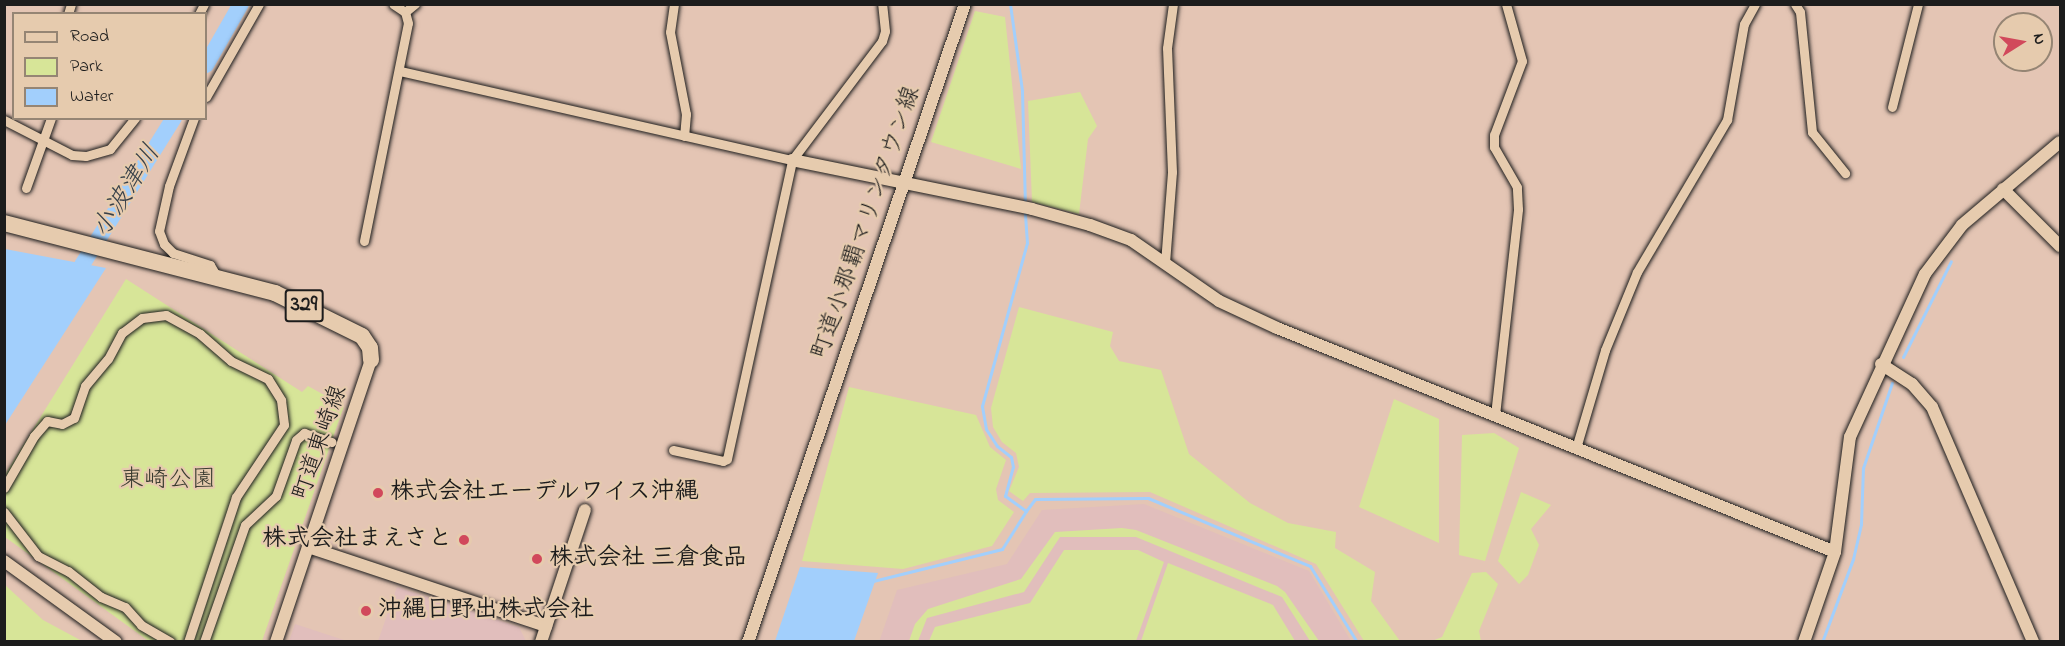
<!DOCTYPE html>
<html>
<head>
<meta charset="utf-8">
<style>
  body { margin:0 }
  #map { position:relative; width:2065px; height:646px; overflow:hidden; background:#e4c5b4; font-family:"Indie Flower","Klee One",sans-serif }
  div>[style] { position:absolute }
  [style*='--x'] { left:calc(var(--x)*1px); top:calc(var(--y)*1px); width:calc(var(--w)*1px); rotate:calc(var(--a)*1deg) }
  .built>* { inset:0; background:#e1bebc }
  .green>* { inset:0; background:#d7e598 }
  .water>* { inset:0; background:#a2cffc }
  .stream>* { height:3px; margin:-1.5px; padding:0 1.5px; transform-origin:1.5px; border-radius:1.5px; background:#a2cffc }
  .river>* { height:16px; margin:-8px; padding:0 8px; transform-origin:8px; border-radius:8px; background:#a2cffc }
  .roads { filter:drop-shadow(0 0 2px #1c1c1c) drop-shadow(0 0 2px #1c1c1c) }
  .street>* { height:9px; margin:-4.5px; padding:0 4.5px; transform-origin:4.5px; border-radius:4.5px; background:#e6cbae }
  .secondary>* { height:12px; margin:-6px; padding:0 6px; transform-origin:6px; border-radius:6px; background:#e6cbae }
  .highway>* { height:16px; margin:-8px; padding:0 8px; transform-origin:8px; border-radius:8px; background:#e6cbae }
  .dots>* { width:16px; height:16px; translate:-50% -50%; box-sizing:border-box; border:3px solid #e6cbae; border-radius:50% }
  span { translate:-50% -50%; white-space:nowrap; text-align:center; line-height:1.15; -webkit-text-stroke:4.5px #e6cbae; paint-order:stroke }
  .shield-label span { padding:2px 4px; background:#e6cbae; border:2px solid; border-radius:4px; -webkit-text-stroke-width:0 }
  .shield-label { font-size:22px; color:#1c1c1c; font-weight:700 }
  .street-label { font-size:24px; color:#1c1c1c }
  .park-label { font-size:24px; color:#383a2f }
  .poi-label { font-size:24px; color:#1c1c1c; font-weight:700 }
  .left { translate:0 -50%; text-align:left }
  .right { translate:-100% -50%; text-align:right }
  .water-label { font-size:26px; color:#374049; font-style:italic }
  .frame { position:absolute; inset:0; border:6px solid #1c1c1c; pointer-events:none }
  .legend { position:absolute; left:12px; top:12px; width:195px; height:108px; box-sizing:border-box; background:#e6cbae; border:2px solid #958574; margin:0; padding:8px 10px; list-style:none; font-size:18px; color:#1c1c1c }
  .legend li { display:flex; align-items:center; gap:12px; height:30px }
  .legend b { width:30px; border:2px solid #958574 }
  .north { position:absolute; left:1993px; top:12px; width:60px; height:60px; box-sizing:border-box; background:#e6cbae; border:2px solid #958574; border-radius:50%; rotate:79deg; font-size:16px; font-weight:700; line-height:24px; text-align:center; color:#1c1c1c }
  .north::after { content:''; display:block; margin:auto; width:21px; height:27px; background:#d1495b; clip-path:polygon(50% 0,100% 100%,50% 72%,0 100%) }
</style>
</head>
<body>
<div id="map">
  <div class="built">
    <i style="clip-path:polygon(1144px 504px,1309px 571px,1351px 641px,879px 642px,897px 590px,1007px 564px,1042px 510px)"></i>
    <i style="clip-path:polygon(397px 587px,519px 627px,526px 641px,378px 641px)"></i>
    <i style="clip-path:polygon(295px 624px,347px 641px,289px 641px)"></i>
  </div>
  <div class="green">
    <i style="clip-path:polygon(975px 11px,1005px 17px,1021px 169px,931px 142px)"></i>
    <i style="clip-path:polygon(1080px 92px,1097px 126px,1088px 139px,1079px 214px,1032px 202px,1028px 101px)"></i>
    <i style="clip-path:polygon(126px 279px,302px 392px,308px 386px,344px 406px,262px 641px,150px 642px,5px 537px,4px 476px)"></i>
    <i style="clip-path:polygon(1019px 307px,1113px 332px,1110px 346px,1119px 361px,1161px 370px,1189px 454px,1250px 503px,1288px 523px,1336px 532px,1335px 548px,1375px 572px,1371px 601px,1400px 641px,1364px 641px,1316px 564px,1150px 492px,1030px 493px,1023px 501px,1009px 491px,1019px 467px,1016px 453px,1002px 442px,993px 427px,991px 408px)"></i>
    <i style="clip-path:polygon(849px 387px,976px 415px,990px 447px,1006px 460px,996px 489px,998px 500px,1014px 512px,992px 546px,903px 569px,802px 561px)"></i>
    <i style="clip-path:polygon(1394px 399px,1439px 419px,1439px 543px,1359px 507px)"></i>
    <i style="clip-path:polygon(1494px 433px,1519px 448px,1485px 561px,1459px 555px,1462px 435px)"></i>
    <i style="clip-path:polygon(1521px 492px,1551px 505px,1531px 529px,1539px 545px,1528px 575px,1519px 584px,1498px 561px)"></i>
    <i style="clip-path:polygon(1122px 528px,1136px 530px,1277px 586px,1285px 592px,1319px 641px,1310px 641px,1282px 597px,1136px 537px,1060px 537px,1024px 592px,927px 618px,918px 641px,909px 641px,915px 624px,928px 609px,1021px 579px,1055px 532px)"></i>
    <i style="clip-path:polygon(1064px 550px,1138px 550px,1164px 562px,1136px 641px,929px 641px,935px 627px,1030px 603px)"></i>
    <i style="clip-path:polygon(1168px 563px,1273px 605px,1295px 641px,1141px 641px)"></i>
    <i style="clip-path:polygon(1486px 572px,1498px 584px,1479px 631px,1481px 641px,1432px 641px,1442px 637px,1472px 573px)"></i>
    <i style="clip-path:polygon(4px 584px,43px 620px,82px 641px,5px 641px)"></i>
  </div>
  <div class="water">
    <i style="clip-path:polygon(5px 249px,106px 268px,5px 425px,4px 249px)"></i>
    <i style="clip-path:polygon(800px 567px,878px 573px,854px 641px,775px 641px)"></i>
  </div>
  <div class="stream">
    <i style="--x:1010;--y:4;--w:88;--a:82.1"></i>
    <i style="--x:1022;--y:91;--w:115;--a:88.5"></i>
    <i style="--x:1903;--y:357;--w:107;--a:-63.4"></i>
    <i style="--x:1026;--y:511;--w:15;--a:-53"></i>
    <i style="--x:1035;--y:499;--w:113;--a:-0.5"></i>
    <i style="--x:1148;--y:498;--w:176;--a:22.8"></i>
    <i style="--x:1310;--y:566;--w:89;--a:58.3"></i>
    <i style="--x:873;--y:581;--w:133;--a:-13.9"></i>
    <i style="--x:1002;--y:549;--w:45;--a:-57.7"></i>
    <i style="--x:1026;--y:511;--w:26;--a:-144"></i>
    <i style="--x:1005;--y:496;--w:30;--a:-75"></i>
    <i style="--x:1013;--y:467;--w:10;--a:-101"></i>
    <i style="--x:1011;--y:457;--w:18;--a:-142"></i>
    <i style="--x:997;--y:446;--w:20;--a:-123"></i>
    <i style="--x:986;--y:429;--w:23;--a:-100"></i>
    <i style="--x:982;--y:406;--w:169;--a:-74.6"></i>
    <i style="--x:1027;--y:243;--w:31;--a:-94"></i>
    <i style="--x:1822;--y:642;--w:89;--a:-69.5"></i>
    <i style="--x:1853;--y:559;--w:36;--a:-77"></i>
    <i style="--x:1861;--y:524;--w:56;--a:-88"></i>
    <i style="--x:1863;--y:468;--w:90;--a:-71.2"></i>
  </div>
  <div class="river">
    <i style="--x:206;--y:65;--w:70;--a:-60.2"></i>
    <i style="--x:82;--y:265;--w:173;--a:-58"></i>
  </div>
  <div class="roads">
    <div class="street">
      <i style="--x:674;--y:4;--w:28;--a:98"></i>
      <i style="--x:670;--y:32;--w:84;--a:79"></i>
      <i style="--x:686;--y:114;--w:22;--a:95"></i>
      <i style="--x:1795;--y:4;--w:9;--a:58"></i>
      <i style="--x:1800;--y:12;--w:121;--a:84.3"></i>
      <i style="--x:1812;--y:132;--w:53;--a:51.2"></i>
      <i style="--x:405;--y:12;--w:13;--a:-39"></i>
      <i style="--x:68;--y:14;--w:10;--a:-73"></i>
      <i style="--x:199;--y:14;--w:11;--a:-63"></i>
      <i style="--x:400;--y:71;--w:402;--a:12.8"></i>
      <i style="--x:206;--y:97;--w:107;--a:-60.3"></i>
      <i style="--x:1892;--y:107;--w:106;--a:-75.8"></i>
      <i style="--x:194;--y:118;--w:72;--a:110.2"></i>
      <i style="--x:169;--y:186;--w:46;--a:102.5"></i>
      <i style="--x:159;--y:231;--w:14;--a:69"></i>
      <i style="--x:164;--y:244;--w:13;--a:45"></i>
      <i style="--x:173;--y:253;--w:39;--a:18"></i>
      <i style="--x:210;--y:265;--w:14;--a:60"></i>
      <i style="--x:4;--y:120;--w:76;--a:27.2"></i>
      <i style="--x:72;--y:155;--w:14;--a:4"></i>
      <i style="--x:86;--y:156;--w:25;--a:-16"></i>
      <i style="--x:110;--y:149;--w:40;--a:-51"></i>
      <i style="--x:26;--y:188;--w:74;--a:-70.3"></i>
      <i style="--x:364;--y:241;--w:222;--a:-78.6"></i>
      <i style="--x:408;--y:23;--w:11;--a:-105"></i>
      <i style="--x:405;--y:12;--w:14;--a:-146"></i>
      <i style="--x:1165;--y:263;--w:91;--a:-85.6"></i>
      <i style="--x:1172;--y:172;--w:124;--a:-92.3"></i>
      <i style="--x:1167;--y:48;--w:44;--a:-82.2"></i>
      <i style="--x:1495;--y:415;--w:207;--a:-83.6"></i>
      <i style="--x:1518;--y:209;--w:22;--a:-93"></i>
      <i style="--x:1517;--y:187;--w:46;--a:-119.9"></i>
      <i style="--x:1494;--y:147;--w:12;--a:-90"></i>
      <i style="--x:1494;--y:135;--w:79;--a:-69.3"></i>
      <i style="--x:1522;--y:61;--w:59;--a:-105.7"></i>
      <i style="--x:1576;--y:448;--w:102;--a:-73.5"></i>
      <i style="--x:1605;--y:350;--w:84;--a:-67.7"></i>
      <i style="--x:1637;--y:272;--w:177;--a:-59.4"></i>
      <i style="--x:1727;--y:120;--w:97;--a:-80"></i>
      <i style="--x:1744;--y:24;--w:23;--a:-61"></i>
      <i style="--x:673;--y:450;--w:51;--a:12.4"></i>
      <i style="--x:723;--y:461;--w:4;--a:-27"></i>
      <i style="--x:727;--y:459;--w:306;--a:-77.7"></i>
      <i style="--x:792;--y:160;--w:149;--a:-52.9"></i>
      <i style="--x:882;--y:41;--w:10;--a:-73"></i>
      <i style="--x:885;--y:31;--w:27;--a:-96"></i>
      <i style="--x:4;--y:488;--w:60;--a:-60"></i>
      <i style="--x:34;--y:436;--w:20;--a:-49"></i>
      <i style="--x:47;--y:421;--w:15;--a:11"></i>
      <i style="--x:62;--y:424;--w:13;--a:-27"></i>
      <i style="--x:74;--y:418;--w:34;--a:-71"></i>
      <i style="--x:85;--y:386;--w:35;--a:-50"></i>
      <i style="--x:108;--y:359;--w:30;--a:-62"></i>
      <i style="--x:122;--y:333;--w:25;--a:-37"></i>
      <i style="--x:142;--y:318;--w:24;--a:-7"></i>
      <i style="--x:166;--y:315;--w:39;--a:29"></i>
      <i style="--x:200;--y:334;--w:41;--a:41.1"></i>
      <i style="--x:231;--y:361;--w:41;--a:25.9"></i>
      <i style="--x:268;--y:379;--w:25;--a:58"></i>
      <i style="--x:281;--y:400;--w:25;--a:83"></i>
      <i style="--x:284;--y:425;--w:87;--a:123.7"></i>
      <i style="--x:236;--y:497;--w:153;--a:108.3"></i>
      <i style="--x:4;--y:512;--w:56;--a:52.3"></i>
      <i style="--x:38;--y:556;--w:34;--a:27"></i>
      <i style="--x:68;--y:571;--w:42;--a:38.2"></i>
      <i style="--x:101;--y:597;--w:26;--a:23"></i>
      <i style="--x:125;--y:607;--w:24;--a:48"></i>
      <i style="--x:141;--y:625;--w:34;--a:30"></i>
      <i style="--x:204;--y:642;--w:124;--a:-70.7"></i>
      <i style="--x:245;--y:525;--w:42;--a:-43.1"></i>
      <i style="--x:276;--y:496;--w:59;--a:-70.3"></i>
      <i style="--x:296;--y:440;--w:11;--a:-41"></i>
      <i style="--x:304;--y:433;--w:29;--a:18"></i>
    </div>
    <div class="secondary">
      <i style="--x:792;--y:160;--w:245;--a:11.5"></i>
      <i style="--x:1032;--y:209;--w:60;--a:15.4"></i>
      <i style="--x:1090;--y:225;--w:44;--a:20.1"></i>
      <i style="--x:1131;--y:240;--w:107;--a:34.7"></i>
      <i style="--x:1219;--y:301;--w:64;--a:25"></i>
      <i style="--x:1277;--y:328;--w:601;--a:21.87"></i>
      <i style="--x:2003;--y:189;--w:81;--a:45"></i>
      <i style="--x:1881;--y:364;--w:37;--a:33"></i>
      <i style="--x:1912;--y:384;--w:30;--a:49"></i>
      <i style="--x:1932;--y:407;--w:256;--a:66.7"></i>
      <i style="--x:308;--y:547;--w:251;--a:18.4"></i>
      <i style="--x:4;--y:561;--w:138;--a:35.9"></i>
      <i style="--x:276;--y:642;--w:298;--a:-71.4"></i>
      <i style="--x:541;--y:642;--w:139;--a:-71.6"></i>
      <i style="--x:748;--y:642;--w:674;--a:-71.22"></i>
      <i style="--x:1804;--y:642;--w:95;--a:-71"></i>
      <i style="--x:1835;--y:552;--w:116;--a:-82.6"></i>
      <i style="--x:1850;--y:437;--w:179;--a:-65.3"></i>
      <i style="--x:1925;--y:274;--w:61;--a:-52.9"></i>
      <i style="--x:1962;--y:225;--w:128;--a:-40.3"></i>
    </div>
    <div class="highway">
      <i style="--x:4;--y:223;--w:280;--a:14.5"></i>
      <i style="--x:275;--y:293;--w:97;--a:26.3"></i>
      <i style="--x:362;--y:336;--w:14;--a:56"></i>
      <i style="--x:370;--y:348;--w:12;--a:85"></i>
    </div>
  </div>
  <div class="dots">
    <i style="left:378px;top:493px;background:#d1495b"></i>
    <i style="left:464px;top:540px;background:#d1495b"></i>
    <i style="left:537px;top:559px;background:#d1495b"></i>
    <i style="left:366px;top:611px;background:#d1495b"></i>
  </div>
  <div class="shield-label">
    <span style="left:304px;top:306px">329</span>
  </div>
  <div class="street-label">
    <span style="left:867px;top:223px;rotate:-71deg">町道小那覇マリンタウン線</span>
    <span style="left:321px;top:443px;rotate:-71deg">町道東崎線</span>
  </div>
  <div class="park-label">
    <span style="left:168px;top:481px">東崎公園</span>
  </div>
  <div class="poi-label">
    <span class="left" style="left:390px;top:493px">株式会社エーデルワイス沖縄</span>
    <span class="right" style="left:452px;top:540px">株式会社まえさと</span>
    <span class="left" style="left:549px;top:559px">株式会社 三倉食品</span>
    <span class="left" style="left:378px;top:611px">沖縄日野出株式会社</span>
  </div>
  <div class="water-label">
    <span style="left:128px;top:192px;rotate:-58deg">小波津川</span>
  </div>
  <div class="frame"></div>
  <ul class="legend">
  <li><b style="height:8px;background:#e6cbae"></b>Road</li>
  <li><b style="height:16px;background:#d7e598"></b>Park</li>
  <li><b style="height:16px;background:#a2cffc"></b>Water</li>
  </ul>
  <div class="north">N</div>
</div>
</body>
</html>
